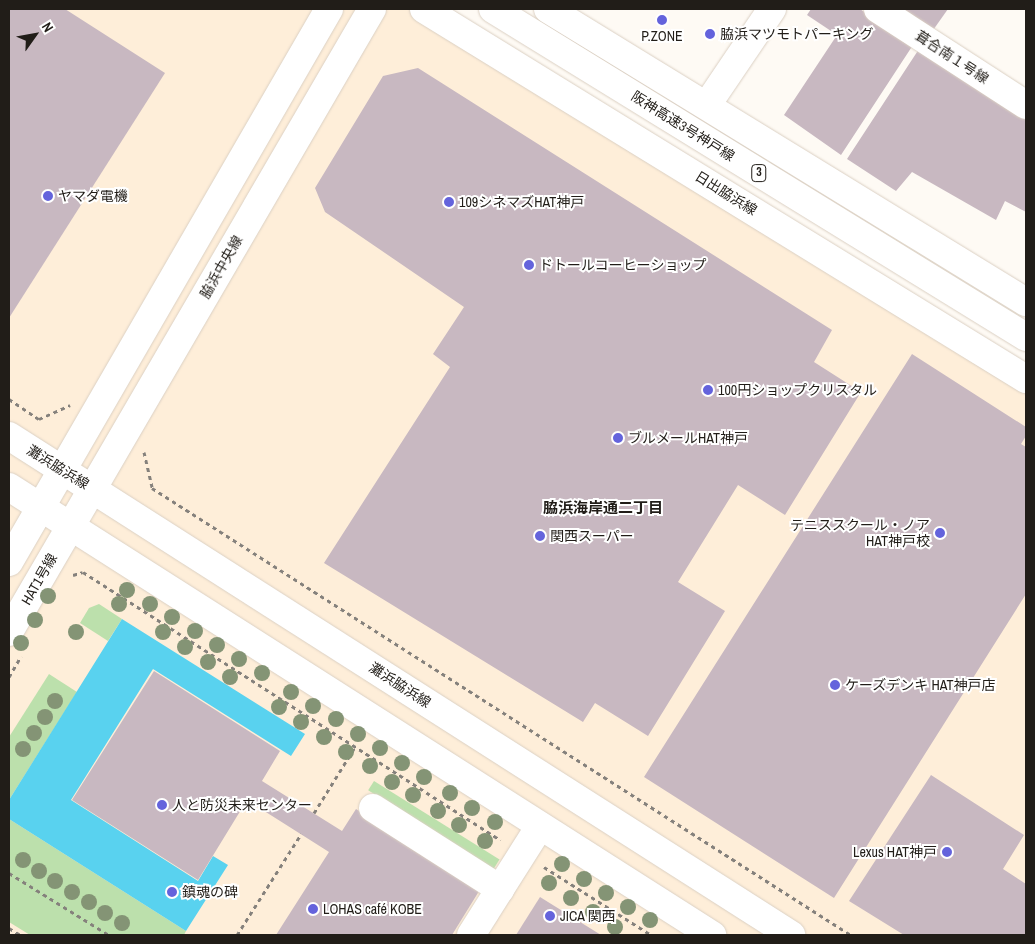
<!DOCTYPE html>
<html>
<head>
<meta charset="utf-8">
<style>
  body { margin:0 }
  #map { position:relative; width:1035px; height:944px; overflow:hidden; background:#fefaf4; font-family:"Archivo Narrow","Noto Sans JP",sans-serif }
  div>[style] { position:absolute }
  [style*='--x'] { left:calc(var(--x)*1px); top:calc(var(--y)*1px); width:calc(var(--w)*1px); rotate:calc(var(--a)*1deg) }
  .built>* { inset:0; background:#feeed9 }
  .green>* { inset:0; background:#bce0ac; transform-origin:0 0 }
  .water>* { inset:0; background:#59d2ef }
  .building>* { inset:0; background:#c8b8c1 }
  .path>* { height:3px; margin-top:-1.5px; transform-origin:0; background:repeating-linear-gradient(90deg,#85817c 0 4px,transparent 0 8px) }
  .roads { filter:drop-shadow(0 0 1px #dbd0c3) drop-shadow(0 0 1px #dbd0c3) }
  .minor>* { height:28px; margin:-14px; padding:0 14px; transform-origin:14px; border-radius:14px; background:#fff }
  .highway>* { height:28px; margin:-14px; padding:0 14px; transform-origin:14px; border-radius:14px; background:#fff }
  .trees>* { width:16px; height:16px; margin:-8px; border-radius:50%; background:#849475 }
  .dots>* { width:14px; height:14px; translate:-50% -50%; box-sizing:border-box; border:2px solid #fff; border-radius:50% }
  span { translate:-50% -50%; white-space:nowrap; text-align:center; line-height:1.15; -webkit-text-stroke:4px #fff; paint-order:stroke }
  .shield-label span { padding:1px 4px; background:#fff; border:1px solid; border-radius:4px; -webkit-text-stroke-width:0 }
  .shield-label { font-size:12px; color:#211d18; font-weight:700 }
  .poi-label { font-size:14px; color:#211d18 }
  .left { translate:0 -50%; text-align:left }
  .right { translate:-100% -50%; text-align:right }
  .street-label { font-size:14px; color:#211d18 }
  .neighbourhood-label { font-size:15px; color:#211d18; font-weight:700 }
  .frame { position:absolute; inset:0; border:10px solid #211d18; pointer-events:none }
  .north { position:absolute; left:10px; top:10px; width:50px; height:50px; -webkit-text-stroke:4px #fff; paint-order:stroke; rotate:58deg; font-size:14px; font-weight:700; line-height:20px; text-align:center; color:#211d18 }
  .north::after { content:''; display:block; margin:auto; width:18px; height:22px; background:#211d18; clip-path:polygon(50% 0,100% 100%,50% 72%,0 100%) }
</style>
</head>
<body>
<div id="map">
  <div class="built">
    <i style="clip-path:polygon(9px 9px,424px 9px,1026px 379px,1026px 935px,9px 935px)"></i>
  </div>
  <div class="green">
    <i style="clip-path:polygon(99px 604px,122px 619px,108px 641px,80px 623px,89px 608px)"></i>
    <i style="clip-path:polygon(49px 674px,77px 692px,9px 800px,9px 737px)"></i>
    <i style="left:374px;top:781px;width:148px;height:11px;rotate:32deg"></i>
    <i style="clip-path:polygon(9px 819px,186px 931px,184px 935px,30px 935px,9px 922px)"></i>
  </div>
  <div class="water">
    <i style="clip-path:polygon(122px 619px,305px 734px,291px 756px,153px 669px,71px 800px,198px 881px,213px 856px,228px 865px,186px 931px,9px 819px,9px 800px)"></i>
  </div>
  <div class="building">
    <i style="clip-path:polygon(9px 9px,65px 9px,165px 73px,9px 318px)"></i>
    <i style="clip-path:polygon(811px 9px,860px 9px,913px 45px,841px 155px,784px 115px,837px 35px,807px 15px)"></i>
    <i style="clip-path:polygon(896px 9px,948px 9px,931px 33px)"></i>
    <i style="clip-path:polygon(919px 49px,1026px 120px,1026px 212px,1005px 201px,996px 220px,912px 172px,896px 191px,847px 159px)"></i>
    <i style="clip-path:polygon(418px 68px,832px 330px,814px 362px,861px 392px,785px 515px,738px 485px,678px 582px,725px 611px,648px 736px,595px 703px,583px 722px,324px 563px,450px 367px,433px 354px,464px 307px,325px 212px,315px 188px,383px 76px)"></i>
    <i style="clip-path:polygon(912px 354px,1026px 427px,1026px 436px,1021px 444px,1026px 447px,1026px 594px,834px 898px,644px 777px)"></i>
    <i style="clip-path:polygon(154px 671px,280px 751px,262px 781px,342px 831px,356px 809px,481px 888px,452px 935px,276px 935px,329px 852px,247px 800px,198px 880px,72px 800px)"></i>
    <i style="clip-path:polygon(931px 775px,1024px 835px,1003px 869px,1026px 884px,1026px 935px,904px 935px,849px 901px)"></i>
    <i style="clip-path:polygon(540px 897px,601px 935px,516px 935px)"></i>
  </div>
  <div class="path">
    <i style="--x:9;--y:399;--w:36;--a:34"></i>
    <i style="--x:39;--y:419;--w:34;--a:-24"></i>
    <i style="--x:144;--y:452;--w:37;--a:77"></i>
    <i style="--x:152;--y:488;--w:830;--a:32.6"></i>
    <i style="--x:73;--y:575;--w:10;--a:-17"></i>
    <i style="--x:83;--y:572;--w:496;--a:32.7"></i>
    <i style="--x:9;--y:677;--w:24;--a:-60"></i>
    <i style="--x:314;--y:813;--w:78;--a:-58.2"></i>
    <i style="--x:544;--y:867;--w:127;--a:32.4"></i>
    <i style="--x:9;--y:873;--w:118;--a:31.8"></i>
    <i style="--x:9;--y:928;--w:13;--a:32"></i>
    <i style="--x:237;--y:935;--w:120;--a:-57.6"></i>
  </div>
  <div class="roads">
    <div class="minor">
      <i style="--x:424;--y:9;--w:707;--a:31.58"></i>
      <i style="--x:878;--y:9;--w:176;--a:33"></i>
      <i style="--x:707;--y:105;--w:116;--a:-55.9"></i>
      <i style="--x:9;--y:436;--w:928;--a:32.54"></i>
      <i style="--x:9;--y:487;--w:834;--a:32.51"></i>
      <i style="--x:9;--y:562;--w:639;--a:-59.94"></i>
      <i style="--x:9;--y:632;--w:721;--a:-59.77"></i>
      <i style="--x:373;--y:808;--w:151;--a:32.5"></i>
      <i style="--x:471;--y:935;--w:129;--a:-57.7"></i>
    </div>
    <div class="highway">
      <i style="--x:493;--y:9;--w:626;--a:31.61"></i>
      <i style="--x:548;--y:9;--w:561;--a:31.51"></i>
    </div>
  </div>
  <div class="trees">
    <i style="left:127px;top:590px"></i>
    <i style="left:48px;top:596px"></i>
    <i style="left:119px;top:604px"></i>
    <i style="left:150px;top:604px"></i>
    <i style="left:172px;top:617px"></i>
    <i style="left:35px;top:620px"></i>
    <i style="left:195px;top:631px"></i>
    <i style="left:76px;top:632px"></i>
    <i style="left:163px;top:632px"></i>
    <i style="left:21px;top:643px"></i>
    <i style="left:217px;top:645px"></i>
    <i style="left:185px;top:647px"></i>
    <i style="left:239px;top:659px"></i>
    <i style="left:208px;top:662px"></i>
    <i style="left:262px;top:673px"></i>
    <i style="left:230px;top:677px"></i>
    <i style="left:291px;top:692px"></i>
    <i style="left:55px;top:701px"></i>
    <i style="left:313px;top:706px"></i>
    <i style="left:279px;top:707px"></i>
    <i style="left:45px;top:717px"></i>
    <i style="left:336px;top:719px"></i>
    <i style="left:301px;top:722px"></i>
    <i style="left:34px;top:733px"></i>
    <i style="left:358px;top:734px"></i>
    <i style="left:324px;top:737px"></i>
    <i style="left:380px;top:748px"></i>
    <i style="left:23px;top:749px"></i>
    <i style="left:346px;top:752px"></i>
    <i style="left:402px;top:763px"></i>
    <i style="left:370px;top:766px"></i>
    <i style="left:424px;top:777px"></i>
    <i style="left:392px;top:782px"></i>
    <i style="left:450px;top:793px"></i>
    <i style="left:413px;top:795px"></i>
    <i style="left:472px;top:808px"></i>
    <i style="left:438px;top:811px"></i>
    <i style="left:495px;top:822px"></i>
    <i style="left:459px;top:825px"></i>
    <i style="left:485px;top:841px"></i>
    <i style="left:23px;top:860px"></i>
    <i style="left:562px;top:864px"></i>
    <i style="left:39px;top:871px"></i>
    <i style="left:584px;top:879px"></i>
    <i style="left:55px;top:881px"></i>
    <i style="left:549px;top:883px"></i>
    <i style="left:72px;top:892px"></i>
    <i style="left:606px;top:893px"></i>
    <i style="left:571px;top:898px"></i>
    <i style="left:89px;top:902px"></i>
    <i style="left:628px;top:907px"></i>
    <i style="left:593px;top:912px"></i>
    <i style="left:105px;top:913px"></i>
    <i style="left:650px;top:920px"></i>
    <i style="left:122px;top:923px"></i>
    <i style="left:615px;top:927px"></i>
  </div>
  <div class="dots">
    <i style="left:662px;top:20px;background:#6463dc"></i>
    <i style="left:710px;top:34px;background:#6463dc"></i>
    <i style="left:48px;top:196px;background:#6463dc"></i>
    <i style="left:449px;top:202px;background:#6463dc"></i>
    <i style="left:529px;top:265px;background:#6463dc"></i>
    <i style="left:708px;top:390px;background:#6463dc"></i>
    <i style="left:618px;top:438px;background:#6463dc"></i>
    <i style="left:940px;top:533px;background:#6463dc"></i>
    <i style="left:540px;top:536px;background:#6463dc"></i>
    <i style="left:835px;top:685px;background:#6463dc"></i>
    <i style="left:162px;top:805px;background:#6463dc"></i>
    <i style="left:947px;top:852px;background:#6463dc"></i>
    <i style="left:172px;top:892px;background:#6463dc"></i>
    <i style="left:313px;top:909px;background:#6463dc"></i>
    <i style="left:550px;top:916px;background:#6463dc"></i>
  </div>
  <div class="shield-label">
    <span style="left:759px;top:173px">3</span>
  </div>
  <div class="poi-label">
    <span class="left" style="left:720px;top:34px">脇浜マツモトパーキング</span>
    <span style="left:662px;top:36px">P.ZONE</span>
    <span class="left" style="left:58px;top:196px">ヤマダ電機</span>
    <span class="left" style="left:459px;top:202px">109シネマズHAT神戸</span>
    <span class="left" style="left:539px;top:265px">ドトールコーヒーショップ</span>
    <span class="left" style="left:718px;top:390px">100円ショップクリスタル</span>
    <span class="left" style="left:628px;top:438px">ブルメールHAT神戸</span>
    <span class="right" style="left:930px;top:533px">テニススクール・ノア<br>HAT神戸校</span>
    <span class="left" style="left:550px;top:536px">関西スーパー</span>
    <span class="left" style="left:845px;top:685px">ケーズデンキ HAT神戸店</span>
    <span class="left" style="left:172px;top:805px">人と防災未来センター</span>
    <span class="right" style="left:937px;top:852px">Lexus HAT神戸</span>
    <span class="left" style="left:182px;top:892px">鎮魂の碑</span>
    <span class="left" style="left:323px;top:909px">LOHAS café KOBE</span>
    <span class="left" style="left:560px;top:916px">JICA 関西</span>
  </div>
  <div class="street-label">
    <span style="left:952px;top:57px;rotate:33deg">葺合南１号線</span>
    <span style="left:683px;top:126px;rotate:32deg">阪神高速3号神戸線</span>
    <span style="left:726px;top:193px;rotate:32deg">日出脇浜線</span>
    <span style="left:221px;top:267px;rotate:-60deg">脇浜中央線</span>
    <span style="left:58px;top:467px;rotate:32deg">灘浜脇浜線</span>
    <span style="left:39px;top:579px;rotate:-60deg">HAT1号線</span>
    <span style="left:400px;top:685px;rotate:33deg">灘浜脇浜線</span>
  </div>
  <div class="neighbourhood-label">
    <span style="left:603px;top:508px">脇浜海岸通二丁目</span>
  </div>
  <div class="frame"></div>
  <div class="north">N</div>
</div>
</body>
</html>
